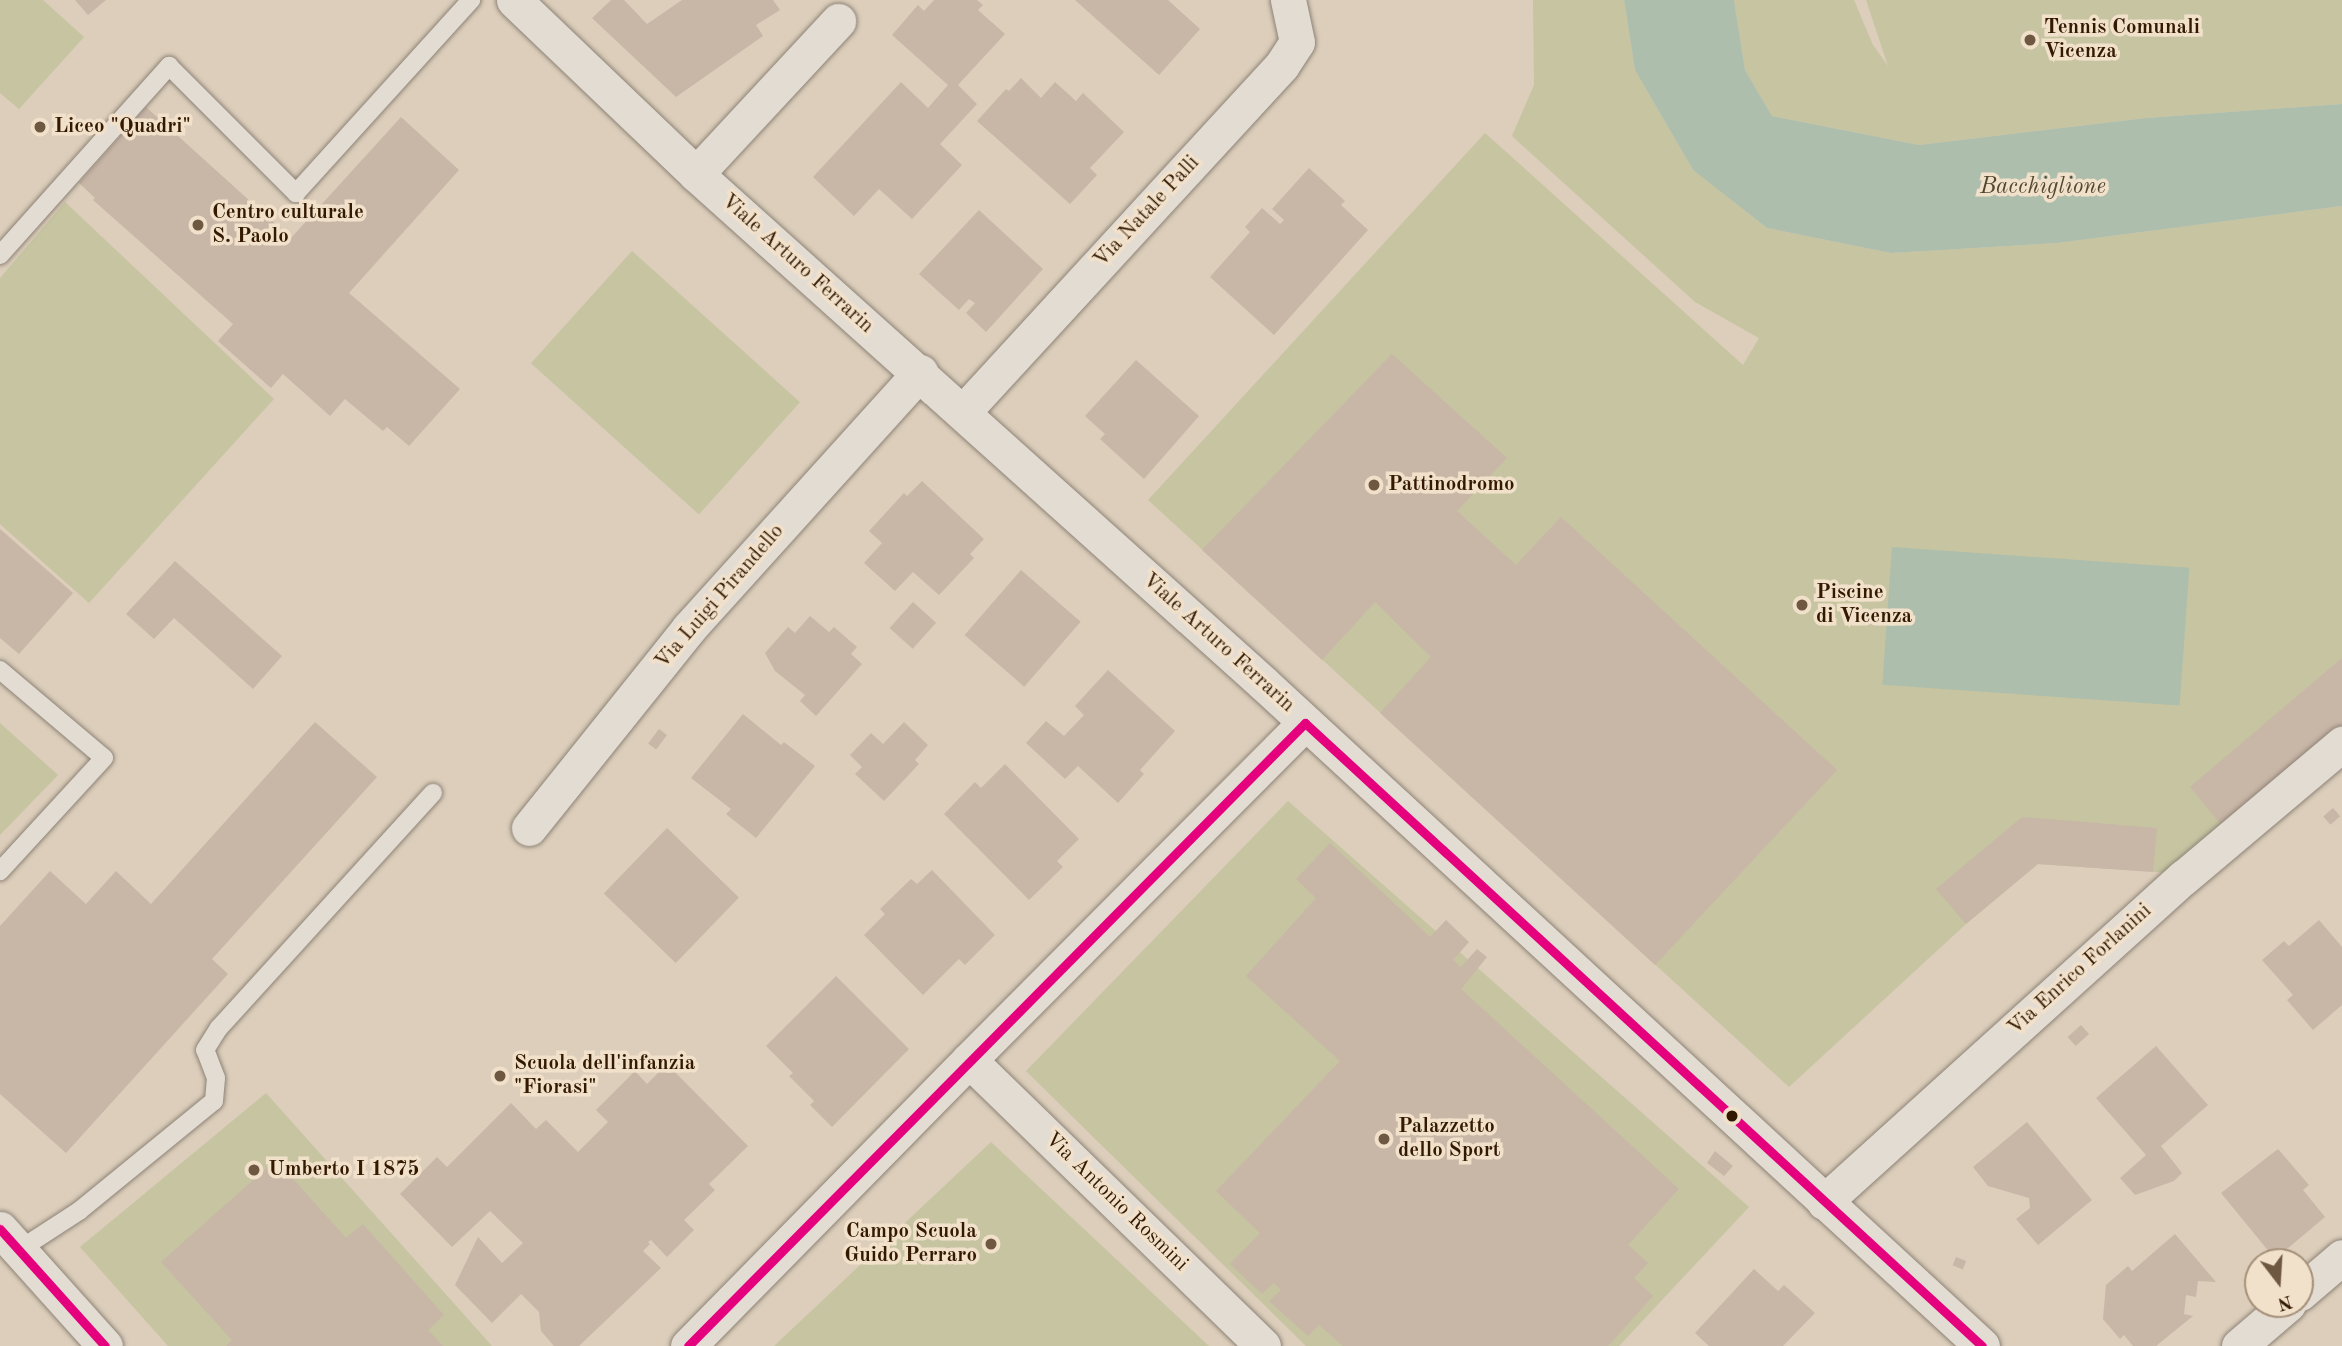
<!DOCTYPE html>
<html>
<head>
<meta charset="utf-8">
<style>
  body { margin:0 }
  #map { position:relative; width:2342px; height:1346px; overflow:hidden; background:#dccebb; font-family:"Old Standard TT",serif }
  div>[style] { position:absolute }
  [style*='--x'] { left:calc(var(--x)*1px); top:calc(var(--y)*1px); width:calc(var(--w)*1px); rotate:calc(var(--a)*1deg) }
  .green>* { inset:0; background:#c6c4a1; transform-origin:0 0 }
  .water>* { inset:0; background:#adbeac; transform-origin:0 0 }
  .building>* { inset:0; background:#c8b6a7; transform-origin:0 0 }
  .roads { filter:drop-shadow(0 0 2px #8e8376) drop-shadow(0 0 2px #8e8376) }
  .service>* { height:18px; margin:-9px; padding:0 9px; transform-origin:9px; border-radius:9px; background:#e3dcd3 }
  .minor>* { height:35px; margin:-17.5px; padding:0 17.5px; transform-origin:17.5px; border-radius:17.5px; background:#e3dcd3 }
  .bus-1>* { height:9px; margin:-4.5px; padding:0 4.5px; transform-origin:4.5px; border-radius:4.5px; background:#e5007d }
  .dots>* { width:19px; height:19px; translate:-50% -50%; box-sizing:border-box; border:4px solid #f1e0ca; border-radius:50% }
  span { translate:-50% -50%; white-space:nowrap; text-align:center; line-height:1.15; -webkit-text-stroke:7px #f1e0ca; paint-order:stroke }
  .poi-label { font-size:21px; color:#331900; font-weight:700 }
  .left { translate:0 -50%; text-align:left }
  .right { translate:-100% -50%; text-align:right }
  .street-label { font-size:21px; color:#331900 }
  .water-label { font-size:23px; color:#524832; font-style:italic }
  .north { position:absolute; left:2244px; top:1248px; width:70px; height:70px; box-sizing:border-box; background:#f1e0ca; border:2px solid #a59079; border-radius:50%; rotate:163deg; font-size:19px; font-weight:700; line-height:28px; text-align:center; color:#331900 }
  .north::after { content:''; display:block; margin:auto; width:24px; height:32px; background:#6e5841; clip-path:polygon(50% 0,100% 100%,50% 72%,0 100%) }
</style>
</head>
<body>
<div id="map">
  <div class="green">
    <i style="clip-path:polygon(0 0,43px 0,84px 37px,19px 109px,0 93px)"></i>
    <i style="clip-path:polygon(1533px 0,1624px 0,1635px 70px,1693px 170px,1767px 228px,1891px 253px,2057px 243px,2342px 206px,2342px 728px,2171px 873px,2038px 864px,1966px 924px,1789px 1087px,1148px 500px,1485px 133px,1743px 365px,1759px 338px,1695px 302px,1512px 136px,1534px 85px)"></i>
    <i style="clip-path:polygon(1734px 0,1854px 0,1873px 45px,1888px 66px,1866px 0,2342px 0,2342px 104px,2146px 118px,1919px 145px,1772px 116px,1745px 70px)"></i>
    <i style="clip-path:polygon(65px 202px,274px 399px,89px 603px,0 524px,0 278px)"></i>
    <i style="left:632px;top:251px;width:226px;height:151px;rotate:42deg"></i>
    <i style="clip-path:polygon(0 723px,58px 775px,0 835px)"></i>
    <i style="clip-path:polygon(1288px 801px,1749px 1207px,1619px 1346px,1306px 1346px,1026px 1071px)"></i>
    <i style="clip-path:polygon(266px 1093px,492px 1346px,168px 1346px,80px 1247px)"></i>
    <i style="clip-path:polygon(991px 1142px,1209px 1346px,774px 1346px)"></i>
  </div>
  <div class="water">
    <i style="clip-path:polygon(1624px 0,1734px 0,1745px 70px,1772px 116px,1919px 145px,2146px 118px,2342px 104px,2342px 206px,2057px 243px,1891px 253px,1767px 228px,1693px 170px,1635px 70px)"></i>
    <i style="left:1892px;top:547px;width:298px;height:138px;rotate:4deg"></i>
  </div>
  <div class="building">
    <i style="clip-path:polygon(75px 0,106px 0,88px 15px)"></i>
    <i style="clip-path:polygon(611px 0,624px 0,647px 24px,682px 0,773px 0,780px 10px,756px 25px,763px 36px,676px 97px,592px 18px)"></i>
    <i style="clip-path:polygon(934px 0,977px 0,983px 5px,978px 10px,1005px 34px,958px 85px,977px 104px,940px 144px,962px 165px,912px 219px,879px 189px,854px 216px,813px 177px,901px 82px,928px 108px,948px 85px,892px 35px,918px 5px,924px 11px)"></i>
    <i style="clip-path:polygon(1075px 0,1168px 0,1200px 29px,1159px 75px)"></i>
    <i style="clip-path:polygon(1021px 78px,1041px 98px,1055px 82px,1076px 101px,1083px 93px,1124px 132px,1090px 168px,1097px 175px,1070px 204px,977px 121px,1006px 89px,1009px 91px)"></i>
    <i style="clip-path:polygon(146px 107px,291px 238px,401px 117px,459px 170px,349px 293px,460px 389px,409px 446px,387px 427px,383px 431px,345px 399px,330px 416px,283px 374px,271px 388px,218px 341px,233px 324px,93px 200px,95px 198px,79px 183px)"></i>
    <i style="clip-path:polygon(1309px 168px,1345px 201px,1341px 205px,1368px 230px,1274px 335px,1210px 277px,1250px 232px,1245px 227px,1262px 208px,1280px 224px,1284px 220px,1272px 209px)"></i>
    <i style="clip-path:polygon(979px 210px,1043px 269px,986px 332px,966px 313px,975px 303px,969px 299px,959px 310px,919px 274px)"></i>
    <i style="clip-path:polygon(1392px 354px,1507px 458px,1457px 511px,1516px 565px,1561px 517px,1837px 770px,1655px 965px,1380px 713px,1431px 657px,1375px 602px,1322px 660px,1202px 550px)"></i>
    <i style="clip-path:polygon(1136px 360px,1199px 416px,1144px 479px,1100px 439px,1105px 434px,1085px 416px)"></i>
    <i style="clip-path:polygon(922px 481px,984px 539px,970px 554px,974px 558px,939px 595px,913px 572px,895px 591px,864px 563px,882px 543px,869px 531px,904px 493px,907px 496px)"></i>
    <i style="clip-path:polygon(0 529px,73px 593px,19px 654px,0 638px)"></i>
    <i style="clip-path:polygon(175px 561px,282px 656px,253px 689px,174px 618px,154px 639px,126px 614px)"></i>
    <i style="left:1021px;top:570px;width:79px;height:86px;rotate:41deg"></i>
    <i style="left:913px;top:602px;width:31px;height:35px;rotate:42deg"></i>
    <i style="clip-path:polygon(810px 616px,829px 632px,834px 627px,857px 647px,851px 654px,862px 664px,816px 716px,800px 701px,805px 695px,775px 671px,765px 653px,788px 627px,795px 633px)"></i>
    <i style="clip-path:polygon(2342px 658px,2342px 728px,2224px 828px,2190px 787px)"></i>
    <i style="clip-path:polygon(1108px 670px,1175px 731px,1140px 770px,1144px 774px,1118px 803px,1078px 766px,1065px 779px,1026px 743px,1046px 721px,1064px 736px,1084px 715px,1075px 706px)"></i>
    <i style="clip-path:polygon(743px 714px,781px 745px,784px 742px,815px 766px,756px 838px,726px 814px,731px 809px,691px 778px)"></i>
    <i style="clip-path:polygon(315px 722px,377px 777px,212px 959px,228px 974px,66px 1153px,0 1094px,0 926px,50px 871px,86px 904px,116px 871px,151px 904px)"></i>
    <i style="clip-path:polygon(904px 722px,928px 745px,915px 760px,919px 764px,884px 801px,855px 774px,862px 767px,850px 755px,871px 733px,883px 744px)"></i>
    <i style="left:659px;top:729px;width:10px;height:18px;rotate:37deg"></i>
    <i style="clip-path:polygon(1005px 764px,1079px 839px,1057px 861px,1063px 867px,1029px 900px,944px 814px,975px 782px,981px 788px)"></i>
    <i style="left:2333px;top:808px;width:11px;height:13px;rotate:49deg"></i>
    <i style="clip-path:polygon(2022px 817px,2157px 828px,2153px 872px,2038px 864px,1966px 924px,1936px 889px)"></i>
    <i style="left:667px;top:828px;width:100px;height:91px;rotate:44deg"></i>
    <i style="clip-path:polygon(1330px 843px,1430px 937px,1446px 920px,1469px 942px,1453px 960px,1461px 967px,1477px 949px,1487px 957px,1461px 989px,1679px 1189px,1628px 1245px,1648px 1263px,1634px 1278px,1653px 1296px,1608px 1346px,1343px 1346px,1319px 1325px,1308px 1336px,1269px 1301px,1281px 1290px,1274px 1283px,1262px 1294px,1230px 1264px,1260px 1233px,1216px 1191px,1340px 1061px,1246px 976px,1316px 898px,1296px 879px)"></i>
    <i style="clip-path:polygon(932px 870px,995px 935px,965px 965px,959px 959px,923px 995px,864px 935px,885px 914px,880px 909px,911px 879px,917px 884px)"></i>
    <i style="clip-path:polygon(2319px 920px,2342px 947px,2342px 1005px,2313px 1030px,2287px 1000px,2293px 995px,2262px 960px,2284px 941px,2289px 946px)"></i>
    <i style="clip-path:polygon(836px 976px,909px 1049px,832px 1127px,810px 1105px,814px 1101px,789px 1076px,793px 1073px,766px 1046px)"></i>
    <i style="left:2081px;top:1025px;width:12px;height:18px;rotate:48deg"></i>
    <i style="clip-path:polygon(2156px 1046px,2208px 1105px,2161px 1146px,2182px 1173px,2174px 1181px,2135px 1195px,2120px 1178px,2146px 1155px,2096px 1098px)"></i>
    <i style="clip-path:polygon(667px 1064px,748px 1146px,709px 1184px,715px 1190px,684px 1220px,694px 1230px,667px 1257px,651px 1240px,648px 1242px,650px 1244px,643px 1251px,661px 1268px,579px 1346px,554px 1346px,541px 1331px,539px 1312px,521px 1294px,492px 1323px,455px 1285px,478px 1237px,502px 1263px,523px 1243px,490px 1211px,452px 1247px,400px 1194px,437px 1157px,447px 1167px,511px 1103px,536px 1129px,546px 1120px,578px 1152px,608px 1122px,596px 1110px,635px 1071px,647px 1084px)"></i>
    <i style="clip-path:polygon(2027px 1122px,2092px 1200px,2038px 1245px,2016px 1219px,2030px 1208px,2029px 1198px,1988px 1186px,1973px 1167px)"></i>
    <i style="clip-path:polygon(2278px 1149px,2309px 1185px,2303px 1190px,2325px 1217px,2275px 1259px,2221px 1193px)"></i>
    <i style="clip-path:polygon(1715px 1151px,1733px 1166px,1724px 1176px,1707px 1163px)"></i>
    <i style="clip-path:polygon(276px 1160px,346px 1238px,363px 1224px,444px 1315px,428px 1330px,443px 1346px,226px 1346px,232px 1340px,161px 1262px)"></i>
    <i style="clip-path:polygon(2175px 1234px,2216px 1282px,2198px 1281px,2196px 1297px,2186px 1295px,2184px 1314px,2193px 1316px,2156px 1346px,2133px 1346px,2124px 1335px,2120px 1339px,2103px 1319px,2106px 1285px,2128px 1266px,2132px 1271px)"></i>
    <i style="left:1956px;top:1257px;width:11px;height:9px;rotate:22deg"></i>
    <i style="clip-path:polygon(1754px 1269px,1778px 1291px,1784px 1285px,1815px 1313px,1783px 1346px,1709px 1346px,1695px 1333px)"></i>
  </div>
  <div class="roads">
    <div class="service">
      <i style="--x:0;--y:255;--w:254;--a:-48.2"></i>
      <i style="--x:169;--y:66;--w:180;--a:45"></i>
      <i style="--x:296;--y:193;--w:261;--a:-47.8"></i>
      <i style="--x:0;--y:670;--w:136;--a:40.2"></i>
      <i style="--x:104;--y:758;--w:154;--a:132.6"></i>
      <i style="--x:19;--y:1250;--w:72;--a:-33"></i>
      <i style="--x:79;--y:1211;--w:174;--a:-39.2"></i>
      <i style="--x:214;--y:1101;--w:23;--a:-85"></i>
      <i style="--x:216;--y:1078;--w:30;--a:-111"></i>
      <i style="--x:205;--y:1050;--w:26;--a:-58"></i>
      <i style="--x:219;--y:1028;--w:318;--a:-47.7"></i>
    </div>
    <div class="minor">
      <i style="--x:514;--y:0;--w:252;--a:43.7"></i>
      <i style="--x:696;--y:174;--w:762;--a:41.91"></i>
      <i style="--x:1263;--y:683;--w:978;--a:42.68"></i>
      <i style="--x:696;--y:174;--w:209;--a:-47.1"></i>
      <i style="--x:963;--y:412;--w:471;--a:-47.4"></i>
      <i style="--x:1282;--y:65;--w:27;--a:-57"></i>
      <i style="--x:1297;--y:42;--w:43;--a:-102.1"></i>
      <i style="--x:529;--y:828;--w:256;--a:-51.3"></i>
      <i style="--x:689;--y:628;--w:345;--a:-47.9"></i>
      <i style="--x:969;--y:1060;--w:410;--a:44.2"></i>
      <i style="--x:1824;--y:1202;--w:485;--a:-42.1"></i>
      <i style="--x:2184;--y:877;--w:207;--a:-40.1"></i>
      <i style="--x:0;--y:1229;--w:157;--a:48.1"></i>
      <i style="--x:2300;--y:1293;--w:55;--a:-40.6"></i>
      <i style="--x:688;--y:1346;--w:401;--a:-45.5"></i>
      <i style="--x:969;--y:1060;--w:476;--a:-45.1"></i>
      <i style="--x:2239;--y:1346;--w:65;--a:-40.6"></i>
    </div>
  </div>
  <div class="bus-1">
    <i style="--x:0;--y:1229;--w:157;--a:48.1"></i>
    <i style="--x:688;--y:1346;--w:877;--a:-45.28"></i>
    <i style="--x:1305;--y:723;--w:920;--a:42.62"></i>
  </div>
  <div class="dots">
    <i style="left:2030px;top:40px;background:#6e5841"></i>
    <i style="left:40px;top:127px;background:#6e5841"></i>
    <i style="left:198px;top:225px;background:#6e5841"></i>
    <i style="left:1374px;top:485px;background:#6e5841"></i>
    <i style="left:1802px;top:605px;background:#6e5841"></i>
    <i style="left:500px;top:1076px;background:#6e5841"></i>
    <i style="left:1732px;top:1116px;background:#331900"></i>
    <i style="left:1384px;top:1139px;background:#6e5841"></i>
    <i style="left:254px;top:1170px;background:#6e5841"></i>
    <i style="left:991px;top:1244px;background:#6e5841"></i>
  </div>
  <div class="poi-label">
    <span class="left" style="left:2044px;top:40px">Tennis Comunali<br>Vicenza</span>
    <span class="left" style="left:54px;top:127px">Liceo "Quadri"</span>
    <span class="left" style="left:212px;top:225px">Centro culturale<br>S. Paolo</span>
    <span class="left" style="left:1388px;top:485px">Pattinodromo</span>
    <span class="left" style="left:1816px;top:605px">Piscine<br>di Vicenza</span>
    <span class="left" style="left:514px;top:1076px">Scuola dell'infanzia<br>"Fiorasi"</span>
    <span class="left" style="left:1398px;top:1139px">Palazzetto<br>dello Sport</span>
    <span class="left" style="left:268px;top:1170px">Umberto I 1875</span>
    <span class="right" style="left:977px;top:1244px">Campo Scuola<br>Guido Perraro</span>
  </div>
  <div class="street-label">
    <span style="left:1147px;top:212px;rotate:-47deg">Via Natale Palli</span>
    <span style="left:797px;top:264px;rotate:42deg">Viale Arturo Ferrarin</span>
    <span style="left:720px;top:597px;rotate:-49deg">Via Luigi Pirandello</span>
    <span style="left:1218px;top:643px;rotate:42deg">Viale Arturo Ferrarin</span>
    <span style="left:2080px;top:970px;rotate:-42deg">Via Enrico Forlanini</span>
    <span style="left:1116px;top:1202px;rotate:44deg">Via Antonio Rosmini</span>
  </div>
  <div class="water-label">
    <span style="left:2043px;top:187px">Bacchiglione</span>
  </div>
  <div class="north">N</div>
</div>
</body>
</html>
